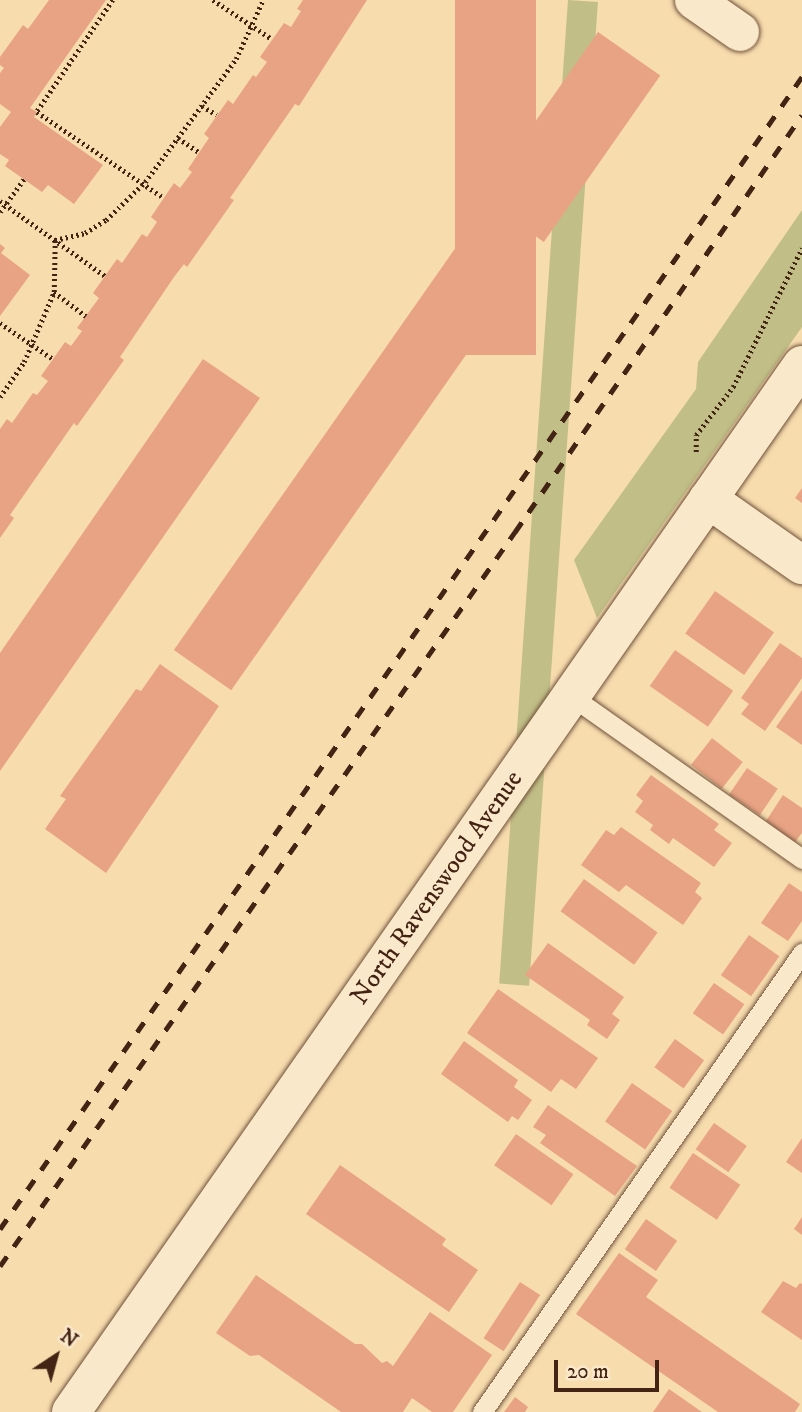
<!DOCTYPE html>
<html>
<head>
<meta charset="utf-8">
<style>
  body { margin:0 }
  #map { position:relative; width:802px; height:1412px; overflow:hidden; background:#f7dcae; font-family:"IM FELL DW Pica",serif }
  div>[style] { position:absolute }
  [style*='--x'] { left:calc(var(--x)*1px); top:calc(var(--y)*1px); width:calc(var(--w)*1px); rotate:calc(var(--a)*1deg) }
  .green>* { inset:0; background:#c1bf87; transform-origin:0 0 }
  .building>* { inset:0; background:#e8a384; transform-origin:0 0 }
  .path>* { height:4.5px; margin-top:-2.25px; transform-origin:0; background:repeating-linear-gradient(90deg,#432313 0 2px,transparent 0 5.5px) }
  .roads { filter:drop-shadow(0 0 2px #70513a) drop-shadow(0 0 2px #70513a) }
  .lane>* { height:19px; margin:-9.5px; padding:0 9.5px; transform-origin:9.5px; border-radius:9.5px; background:#fae8ca }
  .street>* { height:38px; margin:-19px; padding:0 19px; transform-origin:19px; border-radius:19px; background:#fae8ca }
  .secondary>* { height:38px; margin:-19px; padding:0 19px; transform-origin:19px; border-radius:19px; background:#fae8ca }
  .rail>* { height:5px; margin-top:-2.5px; transform-origin:0; background:repeating-linear-gradient(90deg,#432313 0 12px,transparent 0 24px) }
  span { translate:-50% -50%; white-space:nowrap; text-align:center; line-height:1.15; -webkit-text-stroke:7px #fae8ca; paint-order:stroke }
  .street-label { font-size:26px; color:#432313 }
  .north { position:absolute; left:21px; top:1321px; width:70px; height:70px; -webkit-text-stroke:5px #fae8ca; paint-order:stroke; rotate:36deg; font-size:19px; font-weight:700; line-height:28px; text-align:center; color:#432313 }
  .north::after { content:''; display:block; margin:auto; width:24px; height:32px; background:#432313; clip-path:polygon(50% 0,100% 100%,50% 72%,0 100%) }
  .scale { position:absolute; left:554px; top:1360px; width:105px; height:32px; box-sizing:border-box; border:4px solid #432313; border-top:0; padding-left:9px; font-size:21px; line-height:24px; white-space:nowrap; color:#432313; -webkit-text-stroke:5px #fae8ca; paint-order:stroke }
</style>
</head>
<body>
<div id="map">
  <div class="green">
    <i style="left:568px;top:0;width:30px;height:986px;rotate:4deg"></i>
    <i style="clip-path:polygon(802px 210px,802px 327px,597px 618px,574px 560px,696px 389px,698px 362px)"></i>
  </div>
  <div class="building">
    <i style="clip-path:polygon(49px 0,106px 0,30px 108px,37px 112px,34px 117px,103px 165px,74px 204px,48px 185px,42px 192px,5px 166px,9px 160px,0 154px,0 127px,11px 112px,0 104px,0 73px,4px 68px,0 65px,0 57px,23px 25px,28px 29px)"></i>
    <i style="clip-path:polygon(303px 0,367px 0,299px 106px,295px 104px,230px 198px,234px 200px,187px 267px,184px 264px,174px 277px,120px 357px,124px 360px,77px 426px,74px 423px,10px 515px,14px 518px,0 538px,0 429px,7px 419px,12px 423px,33px 393px,37px 395px,48px 381px,41px 376px,65px 342px,71px 346px,82px 331px,77px 328px,99px 298px,93px 293px,117px 259px,122px 263px,142px 234px,147px 237px,157px 222px,151px 217px,174px 183px,180px 188px,192px 172px,188px 169px,209px 138px,204px 134px,228px 100px,233px 104px,253px 75px,256px 77px,267px 62px,260px 57px,284px 23px,291px 27px,301px 11px,297px 9px)"></i>
    <i style="left:455px;top:0;width:81px;height:355px"></i>
    <i style="left:598px;top:32px;width:76px;height:203px;rotate:35deg"></i>
    <i style="left:475px;top:220px;width:70px;height:525px;rotate:35deg"></i>
    <i style="clip-path:polygon(0 244px,5px 248px,1px 253px,30px 275px,0 316px)"></i>
    <i style="clip-path:polygon(203px 359px,260px 398px,0 771px,0 653px)"></i>
    <i style="clip-path:polygon(802px 488px,802px 503px,795px 498px)"></i>
    <i style="left:715px;top:591px;width:72px;height:52px;rotate:35deg"></i>
    <i style="clip-path:polygon(780px 643px,802px 658px,802px 678px,765px 731px,741px 714px,749px 704px,741px 698px)"></i>
    <i style="left:675px;top:650px;width:71px;height:44px;rotate:35deg"></i>
    <i style="clip-path:polygon(160px 664px,219px 706px,106px 873px,45px 829px,66px 799px,60px 796px,136px 689px,141px 691px)"></i>
    <i style="clip-path:polygon(802px 690px,802px 745px,776px 727px)"></i>
    <i style="left:712px;top:738px;width:39px;height:34px;rotate:38deg"></i>
    <i style="left:747px;top:768px;width:37px;height:32px;rotate:34deg"></i>
    <i style="clip-path:polygon(651px 775px,719px 824px,714px 830px,732px 843px,714px 867px,673px 838px,669px 844px,650px 830px,653px 825px,635px 812px,643px 801px,636px 795px)"></i>
    <i style="clip-path:polygon(783px 795px,802px 808px,802px 833px,795px 842px,766px 821px)"></i>
    <i style="clip-path:polygon(621px 827px,701px 883px,695px 892px,702px 898px,683px 925px,626px 885px,619px 892px,581px 865px,606px 830px,614px 835px)"></i>
    <i style="left:584px;top:879px;width:91px;height:40px;rotate:36deg"></i>
    <i style="clip-path:polygon(789px 883px,802px 892px,802px 921px,788px 941px,761px 923px)"></i>
    <i style="left:749px;top:935px;width:37px;height:49px;rotate:35deg"></i>
    <i style="clip-path:polygon(548px 943px,624px 997px,612px 1014px,620px 1020px,607px 1039px,587px 1025px,590px 1020px,525px 975px)"></i>
    <i style="left:714px;top:983px;width:37px;height:37px;rotate:35deg"></i>
    <i style="clip-path:polygon(498px 989px,598px 1058px,576px 1089px,561px 1079px,551px 1092px,467px 1033px)"></i>
    <i style="left:675px;top:1039px;width:36px;height:35px;rotate:36deg"></i>
    <i style="clip-path:polygon(464px 1041px,518px 1080px,514px 1087px,532px 1100px,518px 1120px,512px 1116px,508px 1122px,441px 1074px)"></i>
    <i style="left:632px;top:1083px;width:49px;height:47px;rotate:35deg"></i>
    <i style="clip-path:polygon(548px 1105px,637px 1166px,615px 1196px,540px 1143px,546px 1135px,533px 1127px)"></i>
    <i style="left:714px;top:1123px;width:40px;height:32px;rotate:35deg"></i>
    <i style="left:516px;top:1134px;width:70px;height:38px;rotate:35deg"></i>
    <i style="clip-path:polygon(802px 1138px,802px 1173px,786px 1162px)"></i>
    <i style="left:693px;top:1153px;width:57px;height:42px;rotate:34deg"></i>
    <i style="clip-path:polygon(340px 1165px,446px 1239px,442px 1245px,478px 1270px,449px 1312px,306px 1214px)"></i>
    <i style="clip-path:polygon(802px 1217px,802px 1235px,794px 1229px)"></i>
    <i style="left:646px;top:1219px;width:38px;height:37px;rotate:35deg"></i>
    <i style="clip-path:polygon(619px 1253px,658px 1280px,646px 1297px,800px 1404px,795px 1412px,718px 1412px,576px 1314px)"></i>
    <i style="clip-path:polygon(256px 1275px,355px 1344px,362px 1344px,382px 1363px,387px 1361px,393px 1366px,430px 1312px,492px 1355px,453px 1412px,432px 1412px,412px 1398px,403px 1412px,341px 1412px,259px 1355px,250px 1356px,216px 1333px)"></i>
    <i style="clip-path:polygon(783px 1281px,796px 1288px,800px 1283px,802px 1284px,802px 1340px,761px 1312px)"></i>
    <i style="left:520px;top:1282px;width:24px;height:67px;rotate:33deg"></i>
    <i style="clip-path:polygon(669px 1389px,702px 1412px,653px 1412px)"></i>
    <i style="clip-path:polygon(515px 1397px,528px 1407px,525px 1412px,504px 1412px)"></i>
  </div>
  <div class="path">
    <i style="--x:113;--y:0;--w:135;--a:124.2"></i>
    <i style="--x:37;--y:112;--w:153;--a:34.1"></i>
    <i style="--x:213;--y:0;--w:71;--a:33.5"></i>
    <i style="--x:202;--y:106;--w:17;--a:31"></i>
    <i style="--x:178;--y:138;--w:25;--a:34"></i>
    <i style="--x:0;--y:201;--w:129;--a:35.5"></i>
    <i style="--x:0;--y:212;--w:41;--a:-54"></i>
    <i style="--x:54;--y:292;--w:40;--a:37"></i>
    <i style="--x:0;--y:323;--w:64;--a:34.2"></i>
    <i style="--x:0;--y:397;--w:42;--a:-55.6"></i>
    <i style="--x:24;--y:362;--w:76;--a:-66.8"></i>
    <i style="--x:54;--y:292;--w:52;--a:-88.9"></i>
    <i style="--x:55;--y:240;--w:31;--a:-13"></i>
    <i style="--x:85;--y:233;--w:25;--a:-32"></i>
    <i style="--x:106;--y:220;--w:54;--a:-44.3"></i>
    <i style="--x:145;--y:182;--w:153;--a:-53.5"></i>
    <i style="--x:236;--y:59;--w:65;--a:-65.4"></i>
    <i style="--x:696;--y:452;--w:17;--a:-90"></i>
    <i style="--x:696;--y:435;--w:61;--a:-52.4"></i>
    <i style="--x:733;--y:387;--w:155;--a:-63.6"></i>
  </div>
  <div class="roads">
    <div class="lane">
      <i style="--x:571;--y:696;--w:283;--a:35.2"></i>
      <i style="--x:482;--y:1412;--w:560;--a:-55.12"></i>
    </div>
    <div class="street">
      <i style="--x:694;--y:0;--w:56;--a:34.8"></i>
      <i style="--x:708;--y:499;--w:115;--a:35.1"></i>
    </div>
    <div class="secondary">
      <i style="--x:71;--y:1412;--w:1277;--a:-55.08"></i>
    </div>
  </div>
  <div class="rail">
    <i style="--x:0;--y:1229;--w:1404;--a:-55.16"></i>
    <i style="--x:0;--y:1266;--w:897;--a:-54.95"></i>
    <i style="--x:515;--y:532;--w:506;--a:-55.46"></i>
  </div>
  <div class="street-label">
    <span style="left:437px;top:888px;rotate:-55deg">North Ravenswood Avenue</span>
  </div>
  <div class="north">N</div>
  <div class="scale">20 m</div>
</div>
</body>
</html>
